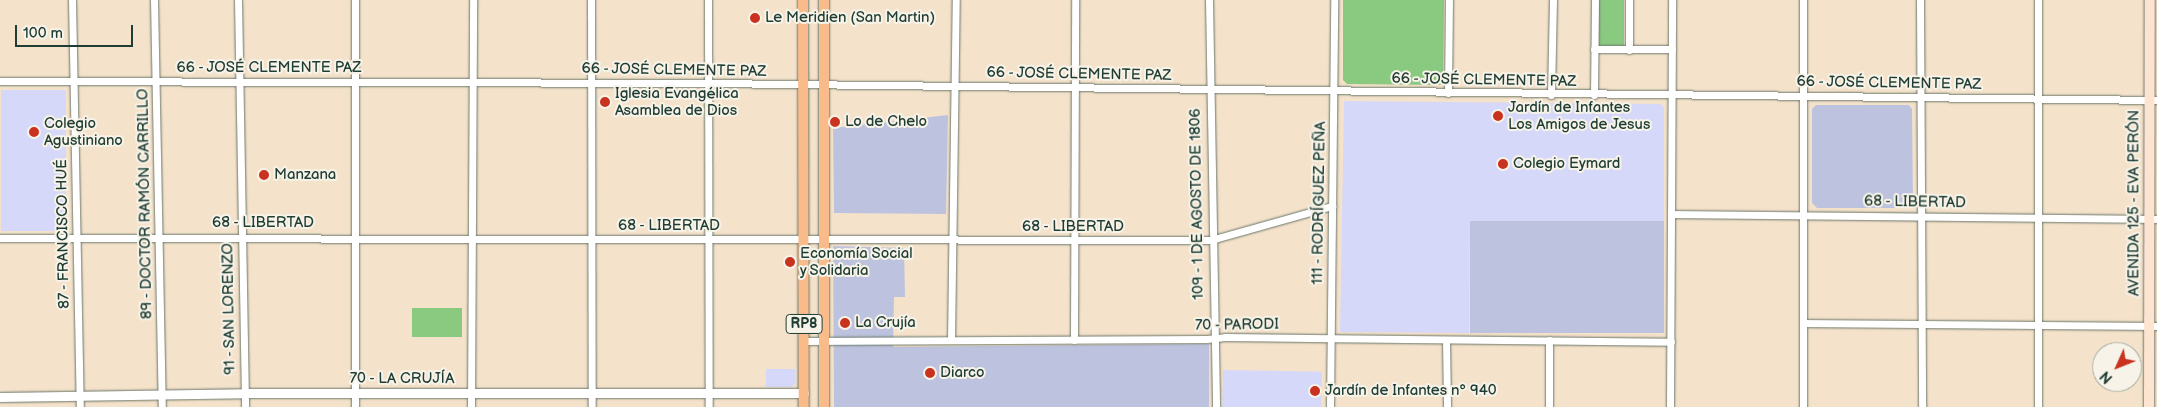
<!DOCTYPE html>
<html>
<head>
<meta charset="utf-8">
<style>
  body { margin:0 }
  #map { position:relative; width:2157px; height:407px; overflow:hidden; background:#f5e2cb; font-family:"Balsamiq Sans",sans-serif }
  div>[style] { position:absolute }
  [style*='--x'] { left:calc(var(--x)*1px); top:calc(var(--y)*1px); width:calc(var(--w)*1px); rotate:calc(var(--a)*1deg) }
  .built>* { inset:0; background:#d5d8f9; transform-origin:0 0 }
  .industrial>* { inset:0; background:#bdc3de; transform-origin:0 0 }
  .green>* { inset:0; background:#8ac980; transform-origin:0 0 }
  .roads { filter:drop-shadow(0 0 1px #6a7769) drop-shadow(0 0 1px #6a7769) }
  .minor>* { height:7px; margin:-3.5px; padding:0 3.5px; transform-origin:3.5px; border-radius:3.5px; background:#fff }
  .tertiary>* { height:9px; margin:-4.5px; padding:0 4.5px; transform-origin:4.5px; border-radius:4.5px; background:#fff }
  .secondary>* { height:10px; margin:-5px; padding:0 5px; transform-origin:5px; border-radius:5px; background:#fde4d1 }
  .primary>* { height:10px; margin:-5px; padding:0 5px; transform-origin:5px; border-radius:5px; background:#fabb8b }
  .dots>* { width:14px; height:14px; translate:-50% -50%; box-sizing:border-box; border:2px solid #f7f3e8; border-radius:50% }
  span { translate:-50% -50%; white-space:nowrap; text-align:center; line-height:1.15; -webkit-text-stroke:4px #f7f3e8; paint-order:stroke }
  .shield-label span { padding:1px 4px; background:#f7f3e8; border:1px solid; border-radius:4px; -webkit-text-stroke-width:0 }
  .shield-label { font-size:14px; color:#1f3d34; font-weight:700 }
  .poi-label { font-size:15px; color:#1f3d34 }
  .left { translate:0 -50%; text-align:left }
  .street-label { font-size:15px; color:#1f3d34 }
  .north { position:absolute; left:2092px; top:342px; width:50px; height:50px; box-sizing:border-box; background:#f7f3e8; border:1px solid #a1aaa0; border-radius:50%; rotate:226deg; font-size:14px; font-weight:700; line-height:20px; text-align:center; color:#1f3d34 }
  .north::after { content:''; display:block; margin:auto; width:18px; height:22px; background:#c8321e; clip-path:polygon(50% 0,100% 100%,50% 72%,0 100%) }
  .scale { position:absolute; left:15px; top:25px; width:118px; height:22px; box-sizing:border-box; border:2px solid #1f3d34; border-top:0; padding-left:6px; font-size:15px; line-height:18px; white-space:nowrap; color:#1f3d34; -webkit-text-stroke:4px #f7f3e8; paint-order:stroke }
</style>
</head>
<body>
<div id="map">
  <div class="built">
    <i style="left:1px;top:90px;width:65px;height:141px"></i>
    <i style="clip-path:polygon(1344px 101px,1661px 104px,1664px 108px,1664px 222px,1470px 221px,1469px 333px,1340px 332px)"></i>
    <i style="clip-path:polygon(766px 369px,795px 369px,795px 383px,792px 387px,766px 387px)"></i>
    <i style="left:1223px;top:370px;width:99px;height:37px;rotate:1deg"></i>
  </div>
  <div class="industrial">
    <i style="clip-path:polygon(1816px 105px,1909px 105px,1912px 109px,1913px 204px,1909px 208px,1817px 208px,1812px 203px,1812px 109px)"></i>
    <i style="clip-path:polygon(948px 115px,946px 214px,834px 213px,833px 128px)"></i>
    <i style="left:1470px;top:221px;width:194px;height:112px"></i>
    <i style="clip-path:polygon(833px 246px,904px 248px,905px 297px,894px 297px,893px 347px,1209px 344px,1209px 407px,834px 407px)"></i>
  </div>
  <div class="green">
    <i style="clip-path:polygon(1343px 0,1444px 0,1443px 82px,1440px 85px,1347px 84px,1343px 80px)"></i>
    <i style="left:1599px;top:0;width:25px;height:46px"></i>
    <i style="left:412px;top:308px;width:50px;height:29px"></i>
  </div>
  <div class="roads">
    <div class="minor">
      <i style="--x:72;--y:0;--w:407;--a:88.9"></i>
      <i style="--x:154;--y:0;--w:407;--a:88.9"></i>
      <i style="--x:238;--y:0;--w:407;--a:89"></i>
      <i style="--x:355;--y:0;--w:407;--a:90"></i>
      <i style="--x:591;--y:0;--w:407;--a:89.9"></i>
      <i style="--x:708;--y:0;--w:407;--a:89.9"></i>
      <i style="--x:1209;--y:0;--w:407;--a:89"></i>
      <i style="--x:1629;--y:0;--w:50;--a:90"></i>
      <i style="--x:1920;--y:0;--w:407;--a:89.7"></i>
      <i style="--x:1594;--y:49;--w:78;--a:0"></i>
      <i style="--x:0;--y:81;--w:708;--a:0.16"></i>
      <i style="--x:708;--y:83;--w:1449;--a:0.67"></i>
      <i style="--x:1448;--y:93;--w:93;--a:-89.4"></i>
      <i style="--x:1551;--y:95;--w:95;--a:-88.8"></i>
      <i style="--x:1594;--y:95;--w:95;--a:-89.4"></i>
      <i style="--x:1672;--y:214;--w:485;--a:0.6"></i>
      <i style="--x:0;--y:238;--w:1211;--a:0.09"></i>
      <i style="--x:1211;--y:240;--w:126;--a:-15.7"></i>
      <i style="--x:1803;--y:323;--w:354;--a:0.5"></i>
      <i style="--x:951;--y:340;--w:340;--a:-89.2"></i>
      <i style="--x:1074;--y:340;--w:340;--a:-89.8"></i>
      <i style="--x:1446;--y:340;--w:67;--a:89.1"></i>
      <i style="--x:804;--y:341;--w:403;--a:-0.3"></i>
      <i style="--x:1207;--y:339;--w:18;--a:-6"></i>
      <i style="--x:1225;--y:337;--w:446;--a:0.6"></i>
      <i style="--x:471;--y:407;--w:407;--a:-89.7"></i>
      <i style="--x:1330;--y:407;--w:407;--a:-89.4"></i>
      <i style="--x:1549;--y:407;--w:67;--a:-90"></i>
      <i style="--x:1670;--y:407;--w:407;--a:-89.7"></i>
      <i style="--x:1803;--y:407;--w:407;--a:-90"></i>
      <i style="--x:2038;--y:407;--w:407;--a:-90"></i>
    </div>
    <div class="tertiary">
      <i style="--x:0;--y:397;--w:245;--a:-0.9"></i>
      <i style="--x:245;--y:393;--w:559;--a:0"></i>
    </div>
    <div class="secondary">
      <i style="--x:2149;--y:407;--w:407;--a:-89.9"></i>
    </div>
    <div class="primary">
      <i style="--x:803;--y:0;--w:407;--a:89.9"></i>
      <i style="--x:824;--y:0;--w:407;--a:90"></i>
    </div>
  </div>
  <div class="dots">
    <i style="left:755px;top:18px;background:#c8321e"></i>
    <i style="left:605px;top:102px;background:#c8321e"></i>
    <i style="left:1498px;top:116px;background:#c8321e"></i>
    <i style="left:835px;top:122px;background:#c8321e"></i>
    <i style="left:34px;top:132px;background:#c8321e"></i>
    <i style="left:1503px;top:164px;background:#c8321e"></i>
    <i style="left:264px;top:175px;background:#c8321e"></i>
    <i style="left:790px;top:262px;background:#c8321e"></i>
    <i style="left:845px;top:323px;background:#c8321e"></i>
    <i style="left:930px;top:373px;background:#c8321e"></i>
    <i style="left:1315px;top:391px;background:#c8321e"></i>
  </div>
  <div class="shield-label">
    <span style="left:804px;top:324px">RP8</span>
  </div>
  <div class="poi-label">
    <span class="left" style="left:765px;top:18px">Le Meridien (San Martin)</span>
    <span class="left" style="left:615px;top:102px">Iglesia Evangélica<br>Asamblea de Dios</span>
    <span class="left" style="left:1508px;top:116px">Jardín de Infantes<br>Los Amigos de Jesus</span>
    <span class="left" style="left:845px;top:122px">Lo de Chelo</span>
    <span class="left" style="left:44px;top:132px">Colegio<br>Agustiniano</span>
    <span class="left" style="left:1513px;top:164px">Colegio Eymard</span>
    <span class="left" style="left:274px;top:175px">Manzana</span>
    <span class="left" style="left:800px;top:262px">Economía Social<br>y Solidaria</span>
    <span class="left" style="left:855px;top:323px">La Crujía</span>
    <span class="left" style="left:940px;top:373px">Diarco</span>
    <span class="left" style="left:1325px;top:391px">Jardín de Infantes nº 940</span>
  </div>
  <div class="street-label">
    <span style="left:269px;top:68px">66 - JOSÉ CLEMENTE PAZ</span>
    <span style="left:674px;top:70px;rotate:1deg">66 - JOSÉ CLEMENTE PAZ</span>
    <span style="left:1079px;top:74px;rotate:1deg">66 - JOSÉ CLEMENTE PAZ</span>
    <span style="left:1484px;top:80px;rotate:1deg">66 - JOSÉ CLEMENTE PAZ</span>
    <span style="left:1889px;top:83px;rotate:1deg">66 - JOSÉ CLEMENTE PAZ</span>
    <span style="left:1915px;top:202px;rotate:1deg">68 - LIBERTAD</span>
    <span style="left:1319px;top:203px;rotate:-89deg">111 - RODRÍGUEZ PEÑA</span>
    <span style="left:2134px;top:203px;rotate:-90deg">AVENIDA 125 - EVA PERÓN</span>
    <span style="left:145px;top:204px;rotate:-91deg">89 - DOCTOR RAMÓN CARRILLO</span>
    <span style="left:1197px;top:204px;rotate:-91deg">109 - 1 DE AGOSTO DE 1806</span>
    <span style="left:263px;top:223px">68 - LIBERTAD</span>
    <span style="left:669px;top:226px">68 - LIBERTAD</span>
    <span style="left:1073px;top:227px">68 - LIBERTAD</span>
    <span style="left:63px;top:234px;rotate:-91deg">87 - FRANCISCO HUÉ</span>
    <span style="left:229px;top:309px;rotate:-91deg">91 - SAN LORENZO</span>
    <span style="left:1237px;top:325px;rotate:-1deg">70 - PARODI</span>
    <span style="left:402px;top:379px">70 - LA CRUJÍA</span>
  </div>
  <div class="north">N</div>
  <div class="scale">100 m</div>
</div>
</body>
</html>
